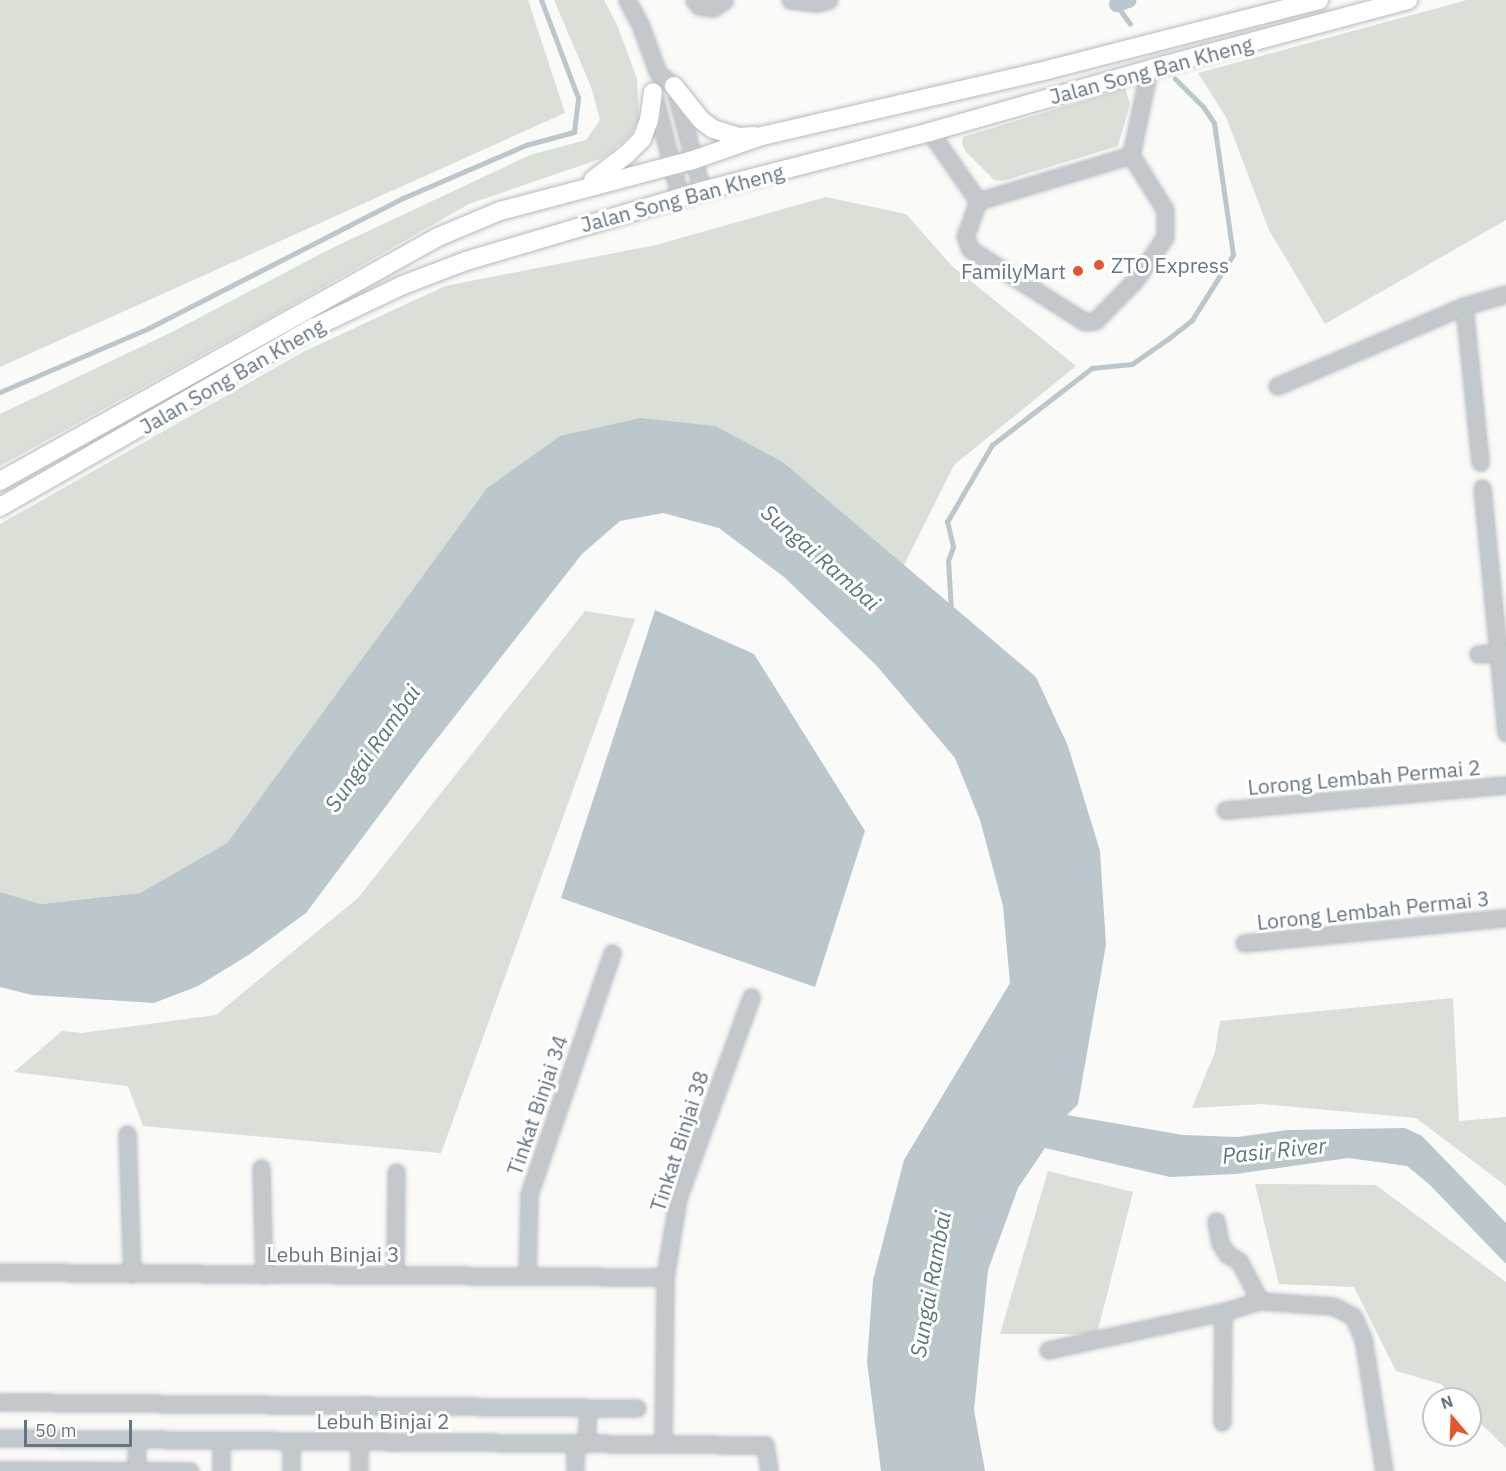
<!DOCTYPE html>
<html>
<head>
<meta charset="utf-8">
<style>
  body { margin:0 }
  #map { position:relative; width:1506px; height:1471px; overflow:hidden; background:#fafaf8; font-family:"IBM Plex Sans",sans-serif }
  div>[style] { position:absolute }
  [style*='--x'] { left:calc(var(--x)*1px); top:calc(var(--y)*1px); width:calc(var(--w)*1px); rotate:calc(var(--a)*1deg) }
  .green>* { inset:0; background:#dadfd7 }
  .water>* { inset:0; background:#bbc7cb }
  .stream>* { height:4.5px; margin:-2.25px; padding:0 2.25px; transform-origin:2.25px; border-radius:2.25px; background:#bbc7cb }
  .canal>* { height:15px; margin:-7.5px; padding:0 7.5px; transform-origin:7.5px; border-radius:7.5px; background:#bbc7cb }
  .roads { filter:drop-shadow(0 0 2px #b5babe) drop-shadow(0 0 2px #b5babe) }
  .minor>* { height:15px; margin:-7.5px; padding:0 7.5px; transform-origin:7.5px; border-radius:7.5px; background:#c3c8cc }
  .major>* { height:18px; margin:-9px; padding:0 9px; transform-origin:9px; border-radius:9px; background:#fff }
  .dots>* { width:16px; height:16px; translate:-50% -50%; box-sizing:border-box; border:3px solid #fff; border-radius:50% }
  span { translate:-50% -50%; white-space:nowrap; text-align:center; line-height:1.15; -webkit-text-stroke:6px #fff; paint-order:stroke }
  .street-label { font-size:21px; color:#657683 }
  .poi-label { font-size:21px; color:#657683 }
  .left { translate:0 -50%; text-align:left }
  .right { translate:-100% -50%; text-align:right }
  .water-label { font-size:22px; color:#60757c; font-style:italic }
  .north { position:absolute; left:1422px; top:1387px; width:60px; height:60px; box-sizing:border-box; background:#fff; border:2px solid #c1c8cd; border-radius:50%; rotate:341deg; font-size:16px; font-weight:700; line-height:24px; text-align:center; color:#657683 }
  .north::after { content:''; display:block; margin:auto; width:21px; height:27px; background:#e4572e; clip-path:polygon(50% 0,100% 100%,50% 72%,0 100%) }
  .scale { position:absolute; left:24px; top:1420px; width:108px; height:27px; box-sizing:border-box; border:3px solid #657683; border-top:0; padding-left:8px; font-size:18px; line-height:21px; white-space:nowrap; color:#657683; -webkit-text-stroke:4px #fff; paint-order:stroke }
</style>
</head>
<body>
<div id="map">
  <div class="green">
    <i style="clip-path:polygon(0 0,528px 0,565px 113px,0 367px)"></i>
    <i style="clip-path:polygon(554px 0,604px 0,618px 27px,637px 79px,639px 120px,629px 137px,603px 158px,469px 204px,278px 313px,0 466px,0 414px,172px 332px,330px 249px,530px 155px,586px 140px,600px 120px,591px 87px)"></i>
    <i style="clip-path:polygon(1467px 0,1506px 0,1506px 220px,1325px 324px,1269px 230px,1226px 117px,1198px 73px)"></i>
    <i style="clip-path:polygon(1125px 88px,1130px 104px,1118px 146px,1003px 181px,994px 180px,966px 152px,962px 144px,963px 137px)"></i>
    <i style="clip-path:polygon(826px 197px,906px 214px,952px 266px,1076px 366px,954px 465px,904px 565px,783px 462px,560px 436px,487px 488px,227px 843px,140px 893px,41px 904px,0 892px,0 524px,303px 352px,445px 286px,656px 245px)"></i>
    <i style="clip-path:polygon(585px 611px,635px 619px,441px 1153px,143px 1126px,128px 1086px,14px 1072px,62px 1031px,82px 1033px,216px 1015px,358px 898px)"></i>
    <i style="clip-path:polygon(1453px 998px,1459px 1121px,1506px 1117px,1506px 1186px,1416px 1118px,1262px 1104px,1192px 1108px,1215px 1052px,1220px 1021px)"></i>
    <i style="clip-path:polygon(1048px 1171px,1133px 1192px,1097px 1334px,1000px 1334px)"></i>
    <i style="clip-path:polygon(1255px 1184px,1376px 1185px,1506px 1282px,1506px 1448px,1470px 1413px,1470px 1399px,1456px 1399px,1441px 1384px,1396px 1371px,1354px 1287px,1279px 1284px)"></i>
  </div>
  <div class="water">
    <i style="clip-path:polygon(640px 418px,715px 426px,783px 462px,1036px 677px,1068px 746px,1100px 851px,1106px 945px,1078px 1104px,1067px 1115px,1183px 1135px,1237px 1137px,1288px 1130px,1405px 1128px,1422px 1136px,1506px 1223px,1506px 1264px,1429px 1184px,1407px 1166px,1348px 1158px,1236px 1174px,1170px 1177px,1045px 1148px,1018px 1188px,988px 1270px,974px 1410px,985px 1471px,881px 1471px,867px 1362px,873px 1280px,904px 1160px,1010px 983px,1003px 906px,980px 820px,955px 758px,876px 665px,784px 577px,719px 528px,663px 513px,620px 521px,582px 554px,422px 758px,306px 913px,250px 954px,198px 986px,154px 1003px,32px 995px,0 987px,0 892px,41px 904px,140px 893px,227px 843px,487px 488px,560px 436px)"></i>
    <i style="clip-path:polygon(655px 610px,754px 654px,865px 831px,815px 987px,561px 898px)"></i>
  </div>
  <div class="stream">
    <i style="--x:1113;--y:0;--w:29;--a:54"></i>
    <i style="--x:0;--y:392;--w:160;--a:-23.2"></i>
    <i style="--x:147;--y:329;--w:288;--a:-27.1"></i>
    <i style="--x:403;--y:198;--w:134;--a:-23.3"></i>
    <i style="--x:526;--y:145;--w:50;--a:-15.2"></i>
    <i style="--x:574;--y:132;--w:34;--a:-83"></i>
    <i style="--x:578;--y:98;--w:105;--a:-110.7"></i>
    <i style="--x:951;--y:611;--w:50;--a:-93.4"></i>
    <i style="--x:948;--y:561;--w:15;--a:-70"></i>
    <i style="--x:953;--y:547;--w:26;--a:-103"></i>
    <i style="--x:947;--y:522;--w:89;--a:-59.7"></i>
    <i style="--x:992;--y:445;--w:126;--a:-37.6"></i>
    <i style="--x:1092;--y:368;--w:40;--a:-5.7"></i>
    <i style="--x:1132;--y:364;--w:44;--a:-34.8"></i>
    <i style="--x:1168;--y:339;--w:31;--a:-38"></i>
    <i style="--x:1192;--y:320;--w:77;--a:-57.8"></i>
    <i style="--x:1233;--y:255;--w:133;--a:-98.2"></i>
    <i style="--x:1214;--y:123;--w:18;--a:-124"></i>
    <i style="--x:1204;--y:108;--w:41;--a:-135"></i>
  </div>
  <div class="canal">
    <i style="--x:1116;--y:4;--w:13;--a:-18"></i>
  </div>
  <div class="roads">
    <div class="minor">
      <i style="--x:627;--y:0;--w:27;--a:62"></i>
      <i style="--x:640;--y:24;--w:52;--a:69.8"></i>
      <i style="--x:658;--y:73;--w:21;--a:39"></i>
      <i style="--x:674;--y:86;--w:109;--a:75.1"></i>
      <i style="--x:694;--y:0;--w:8;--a:50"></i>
      <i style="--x:699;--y:6;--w:14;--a:8"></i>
      <i style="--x:713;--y:8;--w:14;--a:-34"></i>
      <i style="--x:790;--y:0;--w:26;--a:7"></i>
      <i style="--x:816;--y:3;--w:13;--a:-13"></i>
      <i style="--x:654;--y:96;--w:104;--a:75.6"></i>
      <i style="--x:930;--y:132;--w:84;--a:55.2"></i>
      <i style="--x:978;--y:201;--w:37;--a:110"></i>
      <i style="--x:965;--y:236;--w:14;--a:69"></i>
      <i style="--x:970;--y:249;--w:136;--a:32.4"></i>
      <i style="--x:1085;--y:322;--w:10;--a:-6"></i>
      <i style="--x:1095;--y:321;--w:59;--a:-45.7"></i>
      <i style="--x:1136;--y:279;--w:51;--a:-55.4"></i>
      <i style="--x:1165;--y:237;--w:27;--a:-90"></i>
      <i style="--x:1165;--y:210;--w:65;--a:-121.7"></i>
      <i style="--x:1131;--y:155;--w:88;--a:-78.2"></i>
      <i style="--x:978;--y:201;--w:160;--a:-16.7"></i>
      <i style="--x:1464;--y:306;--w:157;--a:84.1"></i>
      <i style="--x:1277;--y:386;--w:203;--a:-23.2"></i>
      <i style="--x:1464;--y:306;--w:44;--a:-15.9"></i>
      <i style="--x:1482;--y:488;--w:246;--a:84.4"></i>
      <i style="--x:1478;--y:654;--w:28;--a:-4"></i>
      <i style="--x:1225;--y:810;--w:282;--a:-5.1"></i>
      <i style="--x:1244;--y:943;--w:263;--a:-5.5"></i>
      <i style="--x:127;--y:1134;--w:140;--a:88"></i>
      <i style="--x:261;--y:1168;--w:107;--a:88.4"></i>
      <i style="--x:1216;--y:1221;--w:22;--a:80"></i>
      <i style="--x:1220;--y:1243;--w:13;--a:58"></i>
      <i style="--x:1227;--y:1254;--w:14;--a:30"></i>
      <i style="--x:1239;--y:1261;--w:45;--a:62.3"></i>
      <i style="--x:0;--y:1272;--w:665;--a:0.43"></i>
      <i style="--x:395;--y:1275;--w:103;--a:-89.4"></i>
      <i style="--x:527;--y:1276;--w:82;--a:-88.6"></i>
      <i style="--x:529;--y:1194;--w:255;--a:-71"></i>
      <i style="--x:1048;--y:1350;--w:179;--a:-12.3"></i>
      <i style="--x:1223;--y:1312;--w:39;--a:-17"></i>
      <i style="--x:1260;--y:1301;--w:73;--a:3.9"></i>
      <i style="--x:1333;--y:1306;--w:22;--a:27"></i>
      <i style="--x:1353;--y:1316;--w:24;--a:66"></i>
      <i style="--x:1363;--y:1338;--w:135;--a:81"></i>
      <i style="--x:0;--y:1402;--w:637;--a:0.54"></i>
      <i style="--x:1222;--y:1422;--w:110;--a:-89.5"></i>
      <i style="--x:0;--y:1438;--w:765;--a:0.52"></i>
      <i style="--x:765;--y:1445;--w:26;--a:81"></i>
      <i style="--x:586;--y:1444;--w:35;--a:-87"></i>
      <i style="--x:663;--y:1444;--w:167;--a:-89.3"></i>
      <i style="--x:665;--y:1277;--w:80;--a:-80.7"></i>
      <i style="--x:678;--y:1198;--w:214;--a:-70"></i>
      <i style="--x:0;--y:1470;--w:190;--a:0.3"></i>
      <i style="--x:136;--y:1470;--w:30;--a:-88"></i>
      <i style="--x:221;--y:1471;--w:31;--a:-90"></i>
      <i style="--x:291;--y:1471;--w:30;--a:-90"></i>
      <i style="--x:359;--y:1471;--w:29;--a:-90"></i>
      <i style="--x:575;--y:1471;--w:28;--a:-90"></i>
    </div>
    <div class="major">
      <i style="--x:674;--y:86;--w:43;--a:51.5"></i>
      <i style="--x:701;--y:120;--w:15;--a:37"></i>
      <i style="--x:713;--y:129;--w:27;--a:17"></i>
      <i style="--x:739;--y:137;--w:15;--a:-4"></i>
      <i style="--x:593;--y:180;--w:43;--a:-37.4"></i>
      <i style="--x:627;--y:154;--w:21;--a:-45"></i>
      <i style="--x:642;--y:139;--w:20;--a:-70"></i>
      <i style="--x:649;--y:120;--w:28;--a:-82"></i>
      <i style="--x:0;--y:481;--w:501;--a:-29.12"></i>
      <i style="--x:438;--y:237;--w:67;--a:-22.8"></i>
      <i style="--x:500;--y:211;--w:200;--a:-14.8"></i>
      <i style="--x:693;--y:160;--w:73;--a:-19.2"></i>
      <i style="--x:762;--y:136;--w:293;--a:-13"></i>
      <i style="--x:1047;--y:70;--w:281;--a:-14.4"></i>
      <i style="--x:0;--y:507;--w:361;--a:-29.8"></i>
      <i style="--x:313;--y:328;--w:100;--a:-25.5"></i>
      <i style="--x:403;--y:285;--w:67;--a:-20.9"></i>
      <i style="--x:466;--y:261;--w:246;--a:-16.5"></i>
      <i style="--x:702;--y:191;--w:236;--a:-14.5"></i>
      <i style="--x:930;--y:132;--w:244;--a:-15.9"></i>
      <i style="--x:1165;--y:65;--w:252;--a:-15"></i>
    </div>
  </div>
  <div class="dots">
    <i style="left:1099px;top:265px;background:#e4572e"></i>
    <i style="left:1078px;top:271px;background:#e4572e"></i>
  </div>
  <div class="street-label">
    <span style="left:1151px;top:70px;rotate:-15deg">Jalan Song Ban Kheng</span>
    <span style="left:682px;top:198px;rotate:-15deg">Jalan Song Ban Kheng</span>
    <span style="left:232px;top:376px;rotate:-30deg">Jalan Song Ban Kheng</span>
    <span style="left:1364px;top:777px;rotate:-5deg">Lorong Lembah Permai 2</span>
    <span style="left:1373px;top:910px;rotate:-6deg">Lorong Lembah Permai 3</span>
    <span style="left:537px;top:1105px;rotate:-71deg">Tinkat Binjai 34</span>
    <span style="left:679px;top:1141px;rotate:-72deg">Tinkat Binjai 38</span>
    <span style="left:333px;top:1254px">Lebuh Binjai 3</span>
    <span style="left:383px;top:1421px">Lebuh Binjai 2</span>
  </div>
  <div class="poi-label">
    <span class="left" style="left:1111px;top:265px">ZTO Express</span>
    <span class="right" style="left:1066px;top:271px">FamilyMart</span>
  </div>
  <div class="water-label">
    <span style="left:821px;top:557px;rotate:41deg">Sungai Rambai</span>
    <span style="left:372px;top:748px;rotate:-55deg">Sungai Rambai</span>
    <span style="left:1274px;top:1150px;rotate:-6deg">Pasir River</span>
    <span style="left:930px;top:1284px;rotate:-80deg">Sungai Rambai</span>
  </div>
  <div class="north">N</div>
  <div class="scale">50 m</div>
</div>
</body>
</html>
